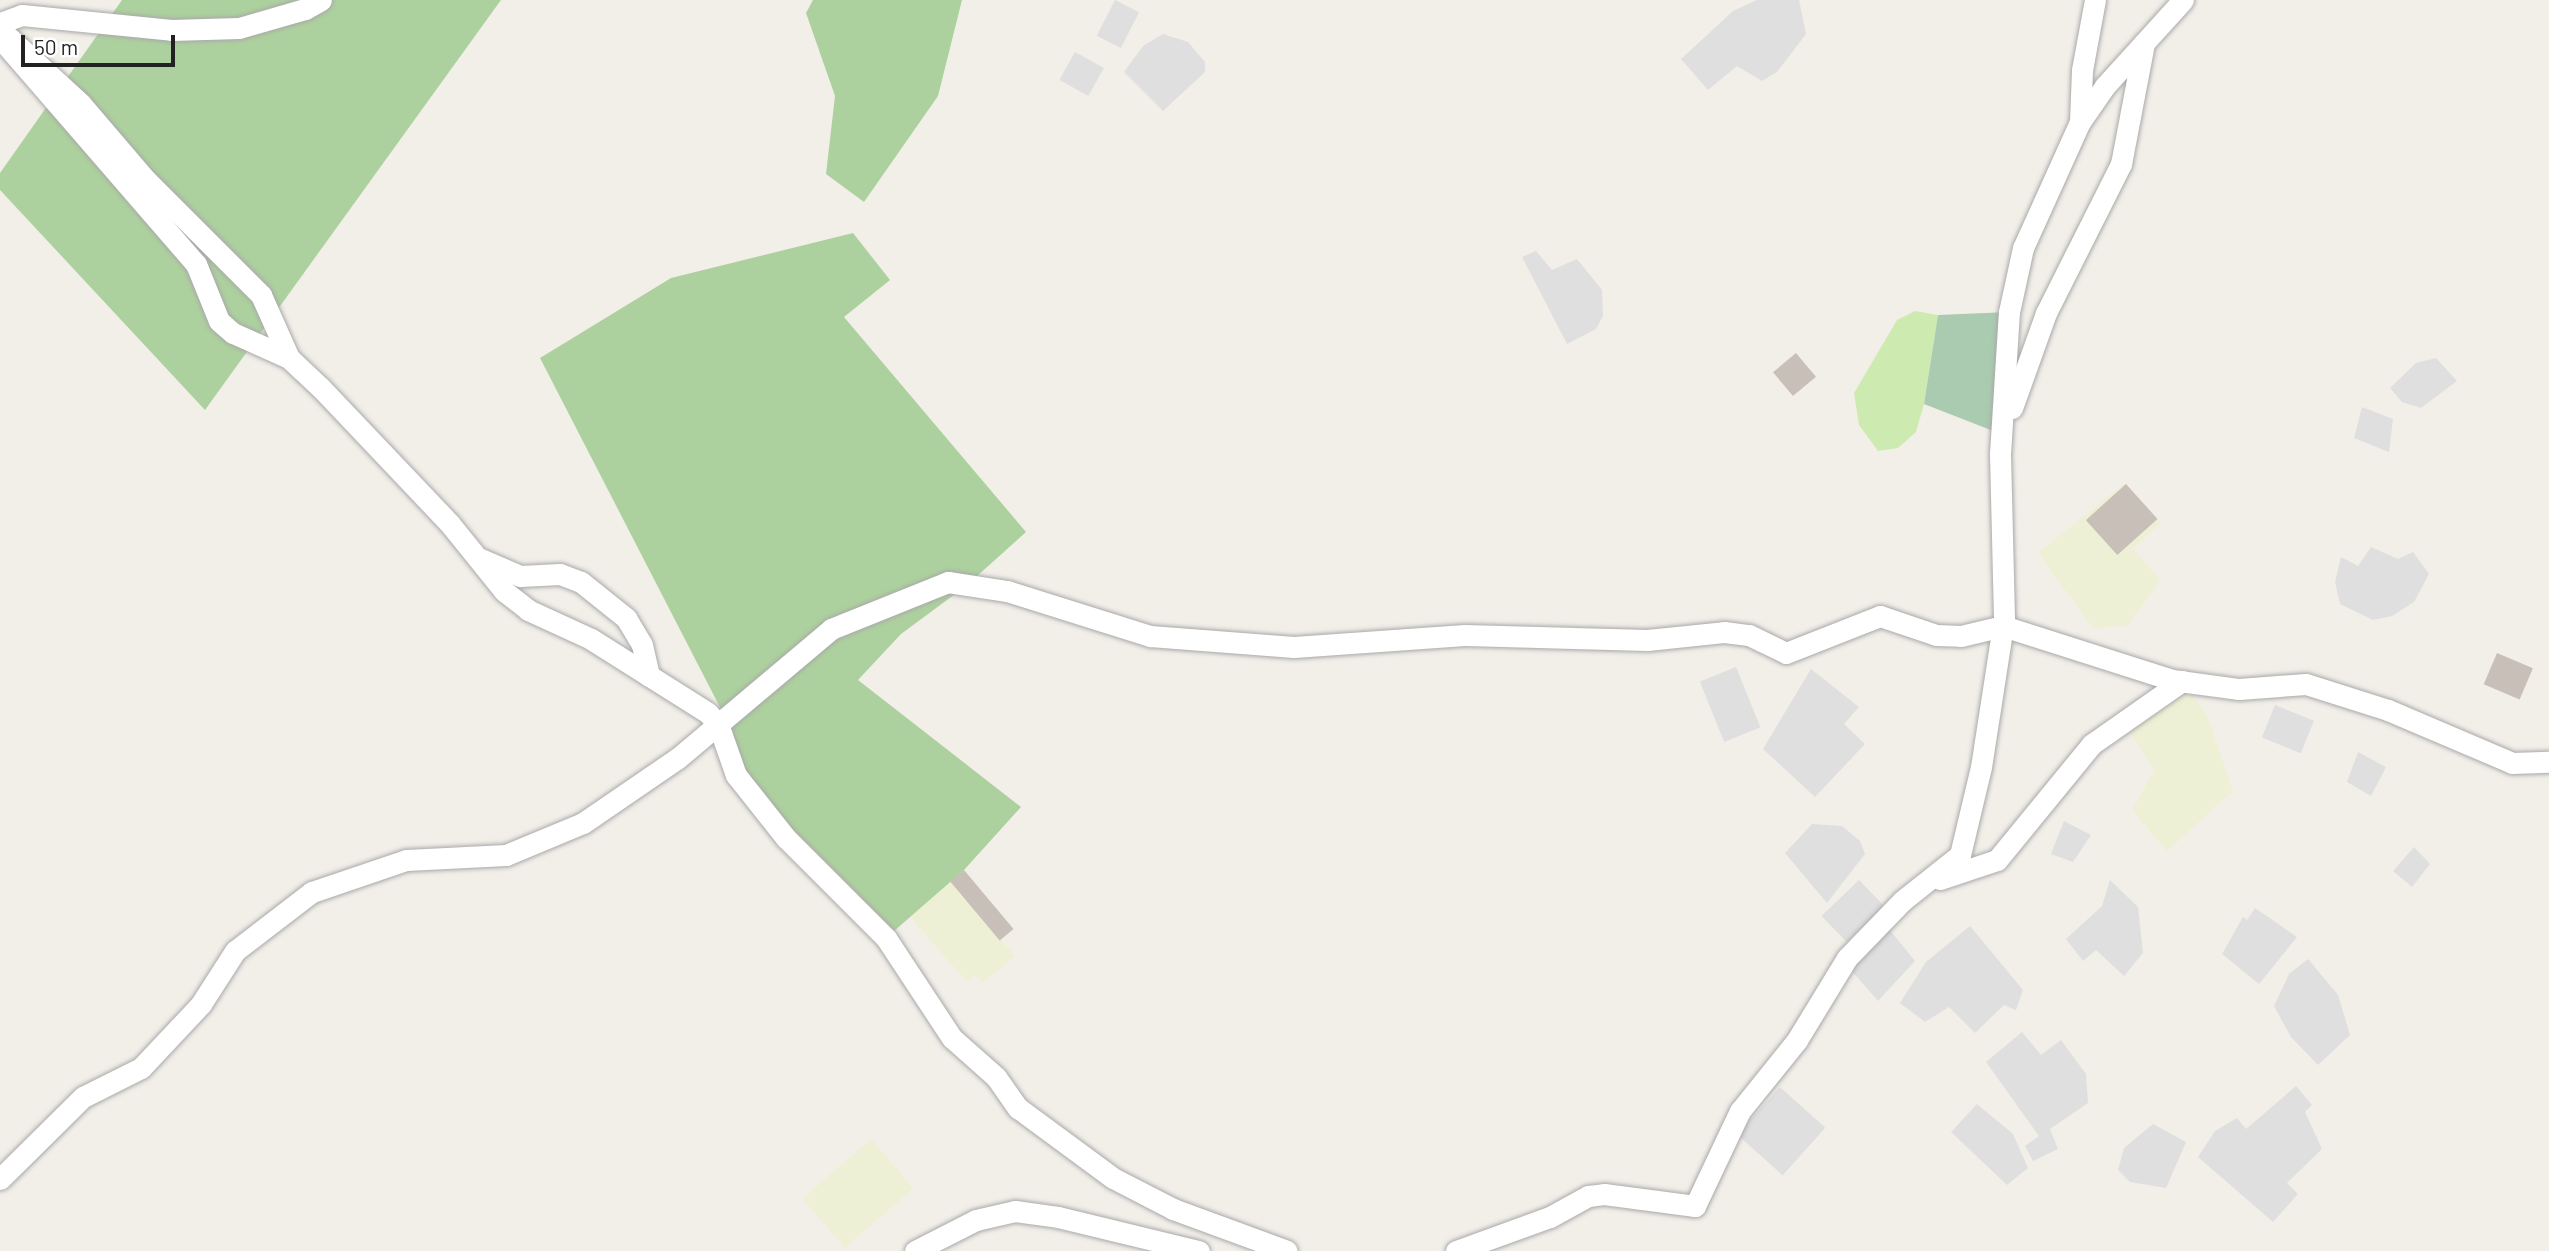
<!DOCTYPE html>
<html>
<head>
<meta charset="utf-8">
<style>
  body { margin:0 }
  #map { position:relative; width:2549px; height:1251px; overflow:hidden; background:#f2efe9; font-family:Barlow,sans-serif }
  div>[style] { position:absolute }
  [style*='--x'] { left:calc(var(--x)*1px); top:calc(var(--y)*1px); width:calc(var(--w)*1px); rotate:calc(var(--a)*1deg) }
  .residential>* { inset:0; background:#e0dfdf; transform-origin:0 0 }
  .farmland>* { inset:0; background:#eef0d5; transform-origin:0 0 }
  .grass>* { inset:0; background:#cdebb0 }
  .forest>* { inset:0; background:#add19e }
  .cemetery>* { inset:0; background:#aacbaf }
  .building>* { inset:0; background:#c7bfb8; transform-origin:0 0 }
  .roads { filter:drop-shadow(0 0 2px #a9a9a9) drop-shadow(0 0 2px #a9a9a9) }
  .minor>* { height:21px; margin:-10.5px; padding:0 10.5px; transform-origin:10.5px; border-radius:10.5px; background:#fff }
  span { translate:-50% -50%; white-space:nowrap; text-align:center; line-height:1.15; -webkit-text-stroke:5px #fff; paint-order:stroke }
  .scale { position:absolute; left:21px; top:35px; width:154px; height:32px; box-sizing:border-box; border:4px solid #222; border-top:0; padding-left:9px; font-size:21px; line-height:24px; white-space:nowrap; color:#222; -webkit-text-stroke:5px #fff; paint-order:stroke }
</style>
</head>
<body>
<div id="map">
  <div class="residential">
    <i style="left:1115px;top:0;width:27px;height:40px;rotate:27deg"></i>
    <i style="clip-path:polygon(1757px 0,1799px 0,1806px 34px,1777px 72px,1762px 81px,1737px 66px,1708px 90px,1681px 59px,1733px 11px)"></i>
    <i style="clip-path:polygon(1163px 34px,1188px 42px,1205px 62px,1205px 72px,1163px 111px,1124px 72px,1143px 46px)"></i>
    <i style="left:1075px;top:52px;width:33px;height:32px;rotate:29deg"></i>
    <i style="clip-path:polygon(1536px 251px,1552px 270px,1577px 259px,1602px 290px,1603px 316px,1596px 329px,1567px 344px,1522px 257px)"></i>
    <i style="clip-path:polygon(2436px 358px,2457px 381px,2421px 408px,2402px 402px,2390px 388px,2416px 363px)"></i>
    <i style="clip-path:polygon(2362px 407px,2393px 419px,2389px 452px,2354px 438px)"></i>
    <i style="clip-path:polygon(2371px 547px,2398px 559px,2413px 552px,2429px 574px,2414px 602px,2392px 616px,2373px 620px,2340px 604px,2335px 582px,2341px 557px,2358px 566px)"></i>
    <i style="left:1736px;top:667px;width:65px;height:39px;rotate:68deg"></i>
    <i style="clip-path:polygon(1811px 669px,1859px 707px,1844px 724px,1865px 744px,1815px 797px,1763px 749px)"></i>
    <i style="left:2275px;top:705px;width:42px;height:35px;rotate:22deg"></i>
    <i style="clip-path:polygon(2358px 752px,2386px 767px,2371px 796px,2347px 782px)"></i>
    <i style="clip-path:polygon(2064px 821px,2091px 835px,2073px 862px,2051px 854px)"></i>
    <i style="clip-path:polygon(1812px 824px,1842px 826px,1860px 841px,1865px 854px,1827px 903px,1785px 853px)"></i>
    <i style="clip-path:polygon(2414px 847px,2430px 864px,2412px 887px,2393px 871px)"></i>
    <i style="left:1859px;top:880px;width:36px;height:52px;rotate:46deg"></i>
    <i style="clip-path:polygon(2110px 880px,2138px 907px,2143px 953px,2124px 976px,2096px 950px,2083px 961px,2066px 939px,2102px 906px)"></i>
    <i style="clip-path:polygon(2255px 908px,2297px 937px,2259px 984px,2222px 954px,2243px 917px,2247px 920px)"></i>
    <i style="clip-path:polygon(1970px 926px,2023px 990px,2016px 1010px,2004px 1005px,1975px 1033px,1949px 1007px,1925px 1022px,1900px 1003px,1926px 962px)"></i>
    <i style="clip-path:polygon(1889px 929px,1915px 961px,1878px 1001px,1851px 970px)"></i>
    <i style="clip-path:polygon(2308px 959px,2338px 995px,2350px 1035px,2318px 1065px,2291px 1037px,2274px 1006px,2289px 974px)"></i>
    <i style="clip-path:polygon(2022px 1032px,2041px 1055px,2061px 1040px,2086px 1074px,2088px 1103px,2050px 1129px,2058px 1149px,2033px 1161px,2025px 1146px,2039px 1136px,1986px 1062px)"></i>
    <i style="clip-path:polygon(2296px 1086px,2312px 1105px,2305px 1112px,2322px 1149px,2287px 1183px,2298px 1194px,2273px 1222px,2198px 1157px,2215px 1131px,2237px 1118px,2246px 1129px)"></i>
    <i style="left:1780px;top:1087px;width:61px;height:64px;rotate:42deg"></i>
    <i style="clip-path:polygon(1977px 1104px,2013px 1134px,2028px 1168px,2007px 1185px,1951px 1132px)"></i>
    <i style="clip-path:polygon(2153px 1124px,2186px 1142px,2166px 1188px,2130px 1182px,2118px 1170px,2124px 1148px)"></i>
  </div>
  <div class="farmland">
    <i style="clip-path:polygon(2125px 483px,2161px 523px,2133px 549px,2161px 580px,2127px 626px,2093px 628px,2038px 553px)"></i>
    <i style="clip-path:polygon(2182px 681px,2207px 715px,2233px 791px,2167px 851px,2132px 810px,2154px 770px,2123px 721px)"></i>
    <i style="clip-path:polygon(964px 870px,1014px 929px,1001px 940px,1015px 956px,983px 983px,976px 975px,967px 982px,910px 917px)"></i>
    <i style="left:871px;top:1139px;width:65px;height:91px;rotate:49deg"></i>
  </div>
  <div class="grass">
    <i style="clip-path:polygon(1915px 311px,1938px 315px,1924px 404px,1916px 432px,1898px 448px,1878px 451px,1859px 425px,1854px 393px,1897px 320px)"></i>
  </div>
  <div class="forest">
    <i style="clip-path:polygon(122px 0,501px 0,205px 410px,0 190px,0 173px)"></i>
    <i style="clip-path:polygon(813px 0,962px 0,938px 96px,864px 202px,826px 174px,835px 96px,806px 13px)"></i>
    <i style="clip-path:polygon(853px 233px,890px 280px,844px 317px,1026px 532px,966px 586px,901px 634px,858px 680px,1021px 807px,964px 870px,886px 938px,736px 775px,725px 717px,540px 358px,671px 278px)"></i>
  </div>
  <div class="cemetery">
    <i style="clip-path:polygon(2009px 312px,2001px 434px,1924px 404px,1938px 315px)"></i>
  </div>
  <div class="building">
    <i style="left:1796px;top:353px;width:31px;height:30px;rotate:50deg"></i>
    <i style="left:2126px;top:484px;width:47px;height:54px;rotate:48deg"></i>
    <i style="left:2497px;top:653px;width:39px;height:34px;rotate:23deg"></i>
    <i style="left:964px;top:870px;width:77px;height:18px;rotate:50deg"></i>
  </div>
  <div class="roads">
    <div class="minor">
      <i style="--x:0;--y:23;--w:23;--a:-20"></i>
      <i style="--x:22;--y:15;--w:150;--a:5.7"></i>
      <i style="--x:171;--y:30;--w:68;--a:-1.7"></i>
      <i style="--x:239;--y:28;--w:69;--a:-16.1"></i>
      <i style="--x:305;--y:9;--w:18;--a:-29"></i>
      <i style="--x:5;--y:34;--w:103;--a:42.6"></i>
      <i style="--x:81;--y:104;--w:100;--a:49.5"></i>
      <i style="--x:146;--y:180;--w:163;--a:45"></i>
      <i style="--x:261;--y:295;--w:69;--a:66"></i>
      <i style="--x:0;--y:38;--w:299;--a:49.1"></i>
      <i style="--x:196;--y:264;--w:61;--a:68"></i>
      <i style="--x:219;--y:321;--w:18;--a:41"></i>
      <i style="--x:233;--y:333;--w:61;--a:24.1"></i>
      <i style="--x:289;--y:358;--w:44;--a:43.2"></i>
      <i style="--x:321;--y:388;--w:187;--a:46.5"></i>
      <i style="--x:450;--y:524;--w:86;--a:51.1"></i>
      <i style="--x:504;--y:591;--w:31;--a:38"></i>
      <i style="--x:528;--y:610;--w:69;--a:24.7"></i>
      <i style="--x:591;--y:639;--w:138;--a:32.3"></i>
      <i style="--x:708;--y:713;--w:15;--a:48"></i>
      <i style="--x:718;--y:724;--w:54;--a:70.6"></i>
      <i style="--x:736;--y:775;--w:80;--a:51.6"></i>
      <i style="--x:786;--y:838;--w:141;--a:45"></i>
      <i style="--x:886;--y:938;--w:120;--a:56.6"></i>
      <i style="--x:952;--y:1038;--w:59;--a:41.6"></i>
      <i style="--x:996;--y:1077;--w:38;--a:55"></i>
      <i style="--x:1018;--y:1108;--w:118;--a:36.4"></i>
      <i style="--x:1113;--y:1178;--w:68;--a:27.3"></i>
      <i style="--x:1173;--y:1209;--w:121;--a:20.2"></i>
      <i style="--x:2080;--y:122;--w:52;--a:-87.8"></i>
      <i style="--x:2082;--y:70;--w:71;--a:-79.5"></i>
      <i style="--x:2012;--y:408;--w:101;--a:-70.3"></i>
      <i style="--x:2046;--y:313;--w:167;--a:-63.3"></i>
      <i style="--x:2121;--y:164;--w:123;--a:-79.2"></i>
      <i style="--x:481;--y:559;--w:43;--a:23.6"></i>
      <i style="--x:520;--y:576;--w:40;--a:-2.9"></i>
      <i style="--x:560;--y:574;--w:22;--a:21"></i>
      <i style="--x:581;--y:582;--w:58;--a:38.7"></i>
      <i style="--x:626;--y:618;--w:31;--a:59"></i>
      <i style="--x:642;--y:645;--w:32;--a:77"></i>
      <i style="--x:1940;--y:879;--w:60;--a:-18.4"></i>
      <i style="--x:1997;--y:860;--w:150;--a:-50.7"></i>
      <i style="--x:2092;--y:744;--w:110;--a:-35"></i>
      <i style="--x:0;--y:1179;--w:117;--a:-44.7"></i>
      <i style="--x:83;--y:1097;--w:65;--a:-26.6"></i>
      <i style="--x:141;--y:1068;--w:88;--a:-46.8"></i>
      <i style="--x:201;--y:1004;--w:63;--a:-57.3"></i>
      <i style="--x:235;--y:951;--w:97;--a:-37.5"></i>
      <i style="--x:312;--y:892;--w:99;--a:-18.8"></i>
      <i style="--x:406;--y:860;--w:100;--a:-2.9"></i>
      <i style="--x:506;--y:855;--w:83;--a:-22.6"></i>
      <i style="--x:583;--y:823;--w:115;--a:-34.4"></i>
      <i style="--x:678;--y:758;--w:200;--a:-40.1"></i>
      <i style="--x:831;--y:629;--w:126;--a:-21.9"></i>
      <i style="--x:948;--y:582;--w:60;--a:8.7"></i>
      <i style="--x:1007;--y:591;--w:150;--a:17.5"></i>
      <i style="--x:1150;--y:636;--w:144;--a:4.4"></i>
      <i style="--x:1294;--y:647;--w:171;--a:-4"></i>
      <i style="--x:1465;--y:635;--w:182;--a:1.6"></i>
      <i style="--x:1647;--y:640;--w:77;--a:-5.9"></i>
      <i style="--x:1724;--y:632;--w:25;--a:7"></i>
      <i style="--x:1749;--y:635;--w:41;--a:25.9"></i>
      <i style="--x:1786;--y:653;--w:101;--a:-21.5"></i>
      <i style="--x:1880;--y:616;--w:59;--a:18.7"></i>
      <i style="--x:1936;--y:635;--w:25;--a:2"></i>
      <i style="--x:1961;--y:636;--w:43;--a:-13.4"></i>
      <i style="--x:2003;--y:626;--w:177;--a:17.7"></i>
      <i style="--x:2172;--y:680;--w:68;--a:7.7"></i>
      <i style="--x:2239;--y:689;--w:67;--a:-4.3"></i>
      <i style="--x:2306;--y:684;--w:86;--a:17.6"></i>
      <i style="--x:2388;--y:710;--w:135;--a:23.1"></i>
      <i style="--x:2512;--y:763;--w:37;--a:-2"></i>
      <i style="--x:915;--y:1251;--w:68;--a:-26.9"></i>
      <i style="--x:976;--y:1220;--w:40;--a:-13"></i>
      <i style="--x:1015;--y:1211;--w:43;--a:7.9"></i>
      <i style="--x:1058;--y:1217;--w:145;--a:13.6"></i>
      <i style="--x:1456;--y:1251;--w:100;--a:-19.9"></i>
      <i style="--x:1550;--y:1217;--w:43;--a:-28.9"></i>
      <i style="--x:1588;--y:1196;--w:16;--a:-7"></i>
      <i style="--x:1604;--y:1194;--w:92;--a:7.5"></i>
      <i style="--x:1695;--y:1206;--w:105;--a:-64.7"></i>
      <i style="--x:1740;--y:1111;--w:91;--a:-51.2"></i>
      <i style="--x:1797;--y:1040;--w:96;--a:-58.6"></i>
      <i style="--x:1847;--y:958;--w:79;--a:-46"></i>
      <i style="--x:1902;--y:901;--w:74;--a:-38.4"></i>
      <i style="--x:1960;--y:855;--w:90;--a:-76.6"></i>
      <i style="--x:1981;--y:767;--w:151;--a:-81.2"></i>
      <i style="--x:2004;--y:618;--w:164;--a:-91.4"></i>
      <i style="--x:2000;--y:454;--w:142;--a:-86.4"></i>
      <i style="--x:2009;--y:312;--w:66;--a:-77.7"></i>
      <i style="--x:2023;--y:248;--w:138;--a:-65.7"></i>
      <i style="--x:2080;--y:122;--w:44;--a:-55.2"></i>
      <i style="--x:2105;--y:86;--w:116;--a:-47.8"></i>
    </div>
  </div>
  <div class="scale">50 m</div>
</div>
</body>
</html>
